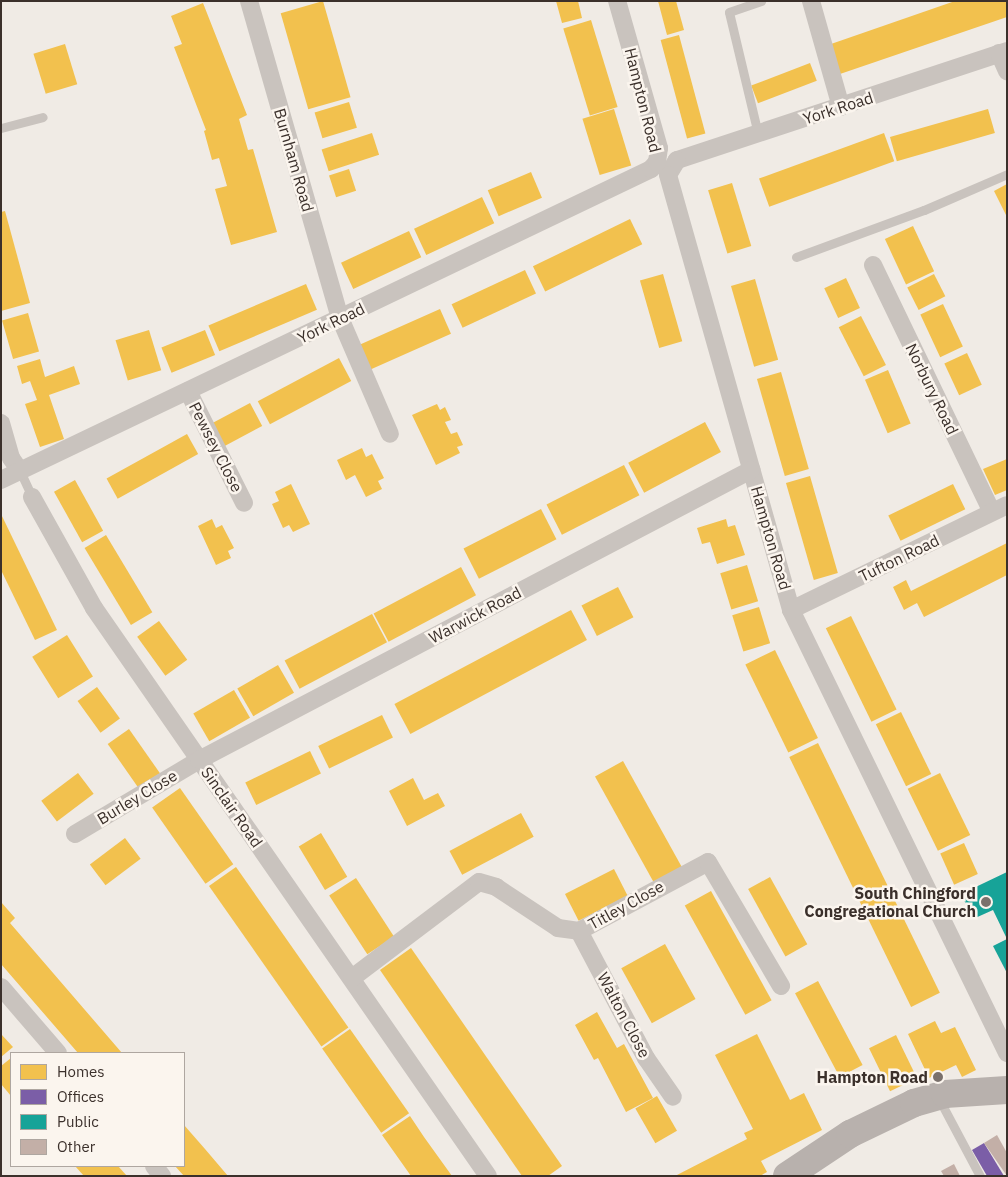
<!DOCTYPE html>
<html>
<head>
<meta charset="utf-8">
<style>
  body { margin:0 }
  #map { position:relative; width:1008px; height:1177px; overflow:hidden; background:#f0ebe5; font-family:"IBM Plex Sans",sans-serif }
  div>[style] { position:absolute }
  [style*='--x'] { left:calc(var(--x)*1px); top:calc(var(--y)*1px); width:calc(var(--w)*1px); rotate:calc(var(--a)*1deg) }
  .homes>* { inset:0; background:#f2c14e; transform-origin:0 0 }
  .offices>* { inset:0; background:#7b5ea7 }
  .public>* { inset:0; background:#17a398 }
  .building>* { inset:0; background:#c3afa7 }
  .service>* { height:9px; margin:-4.5px; padding:0 4.5px; transform-origin:4.5px; border-radius:4.5px; background:#c9c3be }
  .minor>* { height:18px; margin:-9px; padding:0 9px; transform-origin:9px; border-radius:9px; background:#c9c3be }
  .primary>* { height:28px; margin:-14px; padding:0 14px; transform-origin:14px; border-radius:14px; background:#b8b1ad }
  .dots>* { width:14px; height:14px; translate:-50% -50%; box-sizing:border-box; border:2px solid #fbf5ee; border-radius:50% }
  span { translate:-50% -50%; white-space:nowrap; text-align:center; line-height:1.15; -webkit-text-stroke:5px #fbf5ee; paint-order:stroke }
  .street-label { font-size:16px; color:#3b302b }
  .poi-label { font-size:16px; color:#3b302b; font-weight:700 }
  .right { translate:-100% -50%; text-align:right }
  .frame { position:absolute; inset:0; border:2px solid #3b302b; pointer-events:none }
  .legend { position:absolute; left:10px; top:1052px; width:175px; height:115px; box-sizing:border-box; background:#fbf5ee; border:1px solid #aea6a0; margin:0; padding:6px 9px; list-style:none; font-size:15px; color:#3b302b }
  .legend li { display:flex; align-items:center; gap:10px; height:25px }
  .legend b { width:25px; border:1px solid #aea6a0 }
</style>
</head>
<body>
<div id="map">
  <div class="homes">
    <i style="left:323px;top:1px;width:100px;height:44px;rotate:74deg"></i>
    <i style="clip-path:polygon(556px 1px,578px 1px,582px 18px,562px 23px)"></i>
    <i style="clip-path:polygon(658px 1px,676px 1px,684px 30px,667px 35px)"></i>
    <i style="clip-path:polygon(955px 1px,1007px 1px,1007px 17px,840px 74px,831px 44px)"></i>
    <i style="clip-path:polygon(203px 3px,247px 115px,239px 119px,248px 150px,253px 149px,277px 232px,231px 245px,215px 189px,227px 186px,219px 158px,212px 160px,204px 131px,206px 130px,174px 47px,182px 44px,171px 16px)"></i>
    <i style="left:591px;top:20px;width:91px;height:29px;rotate:73deg"></i>
    <i style="left:679px;top:35px;width:102px;height:19px;rotate:75deg"></i>
    <i style="left:65px;top:44px;width:42px;height:33px;rotate:73deg"></i>
    <i style="left:810px;top:63px;width:19px;height:63px;rotate:69deg"></i>
    <i style="left:349px;top:102px;width:27px;height:36px;rotate:73deg"></i>
    <i style="left:614px;top:109px;width:59px;height:33px;rotate:73deg"></i>
    <i style="left:988px;top:109px;width:25px;height:102px;rotate:74deg"></i>
    <i style="left:372px;top:133px;width:23px;height:53px;rotate:72deg"></i>
    <i style="left:884px;top:133px;width:30px;height:133px;rotate:70deg"></i>
    <i style="left:349px;top:169px;width:23px;height:21px;rotate:72deg"></i>
    <i style="left:531px;top:172px;width:28px;height:47px;rotate:67deg"></i>
    <i style="left:732px;top:183px;width:66px;height:25px;rotate:73deg"></i>
    <i style="clip-path:polygon(1007px 184px,1007px 217px,994px 191px)"></i>
    <i style="left:482px;top:197px;width:29px;height:75px;rotate:65deg"></i>
    <i style="clip-path:polygon(5px 211px,30px 303px,1px 311px,1px 212px)"></i>
    <i style="left:630px;top:219px;width:28px;height:108px;rotate:64deg"></i>
    <i style="left:913px;top:226px;width:50px;height:31px;rotate:65deg"></i>
    <i style="left:409px;top:231px;width:29px;height:75px;rotate:65deg"></i>
    <i style="left:525px;top:270px;width:26px;height:81px;rotate:65deg"></i>
    <i style="left:663px;top:274px;width:70px;height:24px;rotate:74deg"></i>
    <i style="left:934px;top:274px;width:25px;height:30px;rotate:63deg"></i>
    <i style="left:846px;top:278px;width:33px;height:24px;rotate:65deg"></i>
    <i style="left:755px;top:279px;width:84px;height:25px;rotate:74deg"></i>
    <i style="left:306px;top:284px;width:28px;height:106px;rotate:67deg"></i>
    <i style="left:943px;top:304px;width:47px;height:25px;rotate:65deg"></i>
    <i style="left:440px;top:309px;width:27px;height:93px;rotate:66deg"></i>
    <i style="left:28px;top:313px;width:40px;height:27px;rotate:74deg"></i>
    <i style="left:861px;top:316px;width:55px;height:25px;rotate:63deg"></i>
    <i style="left:149px;top:330px;width:42px;height:35px;rotate:73deg"></i>
    <i style="left:205px;top:330px;width:27px;height:47px;rotate:68deg"></i>
    <i style="left:967px;top:353px;width:35px;height:25px;rotate:65deg"></i>
    <i style="left:339px;top:358px;width:26px;height:92px;rotate:62deg"></i>
    <i style="clip-path:polygon(40px 359px,45px 377px,74px 366px,80px 384px,49px 395px,64px 439px,40px 447px,25px 404px,37px 400px,30px 381px,22px 384px,17px 366px)"></i>
    <i style="left:888px;top:370px;width:58px;height:25px;rotate:67deg"></i>
    <i style="left:781px;top:372px;width:101px;height:25px;rotate:74deg"></i>
    <i style="left:250px;top:403px;width:26px;height:43px;rotate:62deg"></i>
    <i style="clip-path:polygon(437px 404px,440px 410px,445px 407px,451px 420px,445px 422px,451px 434px,457px 432px,463px 445px,457px 447px,460px 453px,436px 465px,412px 415px)"></i>
    <i style="left:705px;top:422px;width:34px;height:87px;rotate:62deg"></i>
    <i style="left:187px;top:434px;width:23px;height:92px;rotate:61deg"></i>
    <i style="clip-path:polygon(362px 448px,366px 457px,372px 454px,384px 478px,378px 481px,382px 489px,366px 497px,355px 475px,346px 480px,337px 460px)"></i>
    <i style="clip-path:polygon(1007px 459px,1007px 490px,995px 495px,983px 469px)"></i>
    <i style="left:624px;top:465px;width:34px;height:87px;rotate:63deg"></i>
    <i style="left:810px;top:476px;width:101px;height:25px;rotate:74deg"></i>
    <i style="left:75px;top:480px;width:58px;height:24px;rotate:61deg"></i>
    <i style="clip-path:polygon(291px 484px,310px 524px,293px 532px,289px 525px,283px 528px,272px 504px,279px 501px,275px 492px)"></i>
    <i style="left:953px;top:484px;width:28px;height:72px;rotate:64deg"></i>
    <i style="left:541px;top:509px;width:34px;height:87px;rotate:63deg"></i>
    <i style="clip-path:polygon(1px 514px,57px 630px,35px 640px,1px 570px)"></i>
    <i style="clip-path:polygon(212px 519px,216px 528px,222px 525px,234px 548px,228px 551px,231px 558px,216px 565px,198px 526px)"></i>
    <i style="clip-path:polygon(726px 519px,728px 527px,735px 525px,745px 555px,717px 564px,710px 542px,702px 544px,697px 528px)"></i>
    <i style="left:106px;top:535px;width:90px;height:25px;rotate:59deg"></i>
    <i style="clip-path:polygon(1007px 543px,1007px 575px,924px 617px,917px 603px,904px 610px,893px 587px,906px 580px,911px 591px)"></i>
    <i style="left:747px;top:565px;width:38px;height:28px;rotate:73deg"></i>
    <i style="left:461px;top:567px;width:32px;height:99px;rotate:62deg"></i>
    <i style="left:618px;top:587px;width:34px;height:41px;rotate:63deg"></i>
    <i style="left:759px;top:607px;width:38px;height:28px;rotate:73deg"></i>
    <i style="left:571px;top:610px;width:34px;height:200px;rotate:62deg"></i>
    <i style="left:372px;top:614px;width:32px;height:99px;rotate:62deg"></i>
    <i style="left:851px;top:616px;width:104px;height:28px;rotate:64deg"></i>
    <i style="left:159px;top:621px;width:48px;height:27px;rotate:54deg"></i>
    <i style="left:67px;top:635px;width:49px;height:41px;rotate:58deg"></i>
    <i style="left:775px;top:650px;width:98px;height:33px;rotate:64deg"></i>
    <i style="left:278px;top:665px;width:32px;height:47px;rotate:60deg"></i>
    <i style="left:97px;top:687px;width:39px;height:24px;rotate:54deg"></i>
    <i style="left:234px;top:690px;width:32px;height:47px;rotate:60deg"></i>
    <i style="left:901px;top:712px;width:69px;height:28px;rotate:64deg"></i>
    <i style="left:382px;top:715px;width:25px;height:71px;rotate:64deg"></i>
    <i style="left:129px;top:729px;width:54px;height:26px;rotate:55deg"></i>
    <i style="left:818px;top:743px;width:278px;height:32px;rotate:64deg"></i>
    <i style="left:310px;top:751px;width:25px;height:72px;rotate:64deg"></i>
    <i style="left:623px;top:761px;width:123px;height:32px;rotate:61deg"></i>
    <i style="left:78px;top:773px;width:26px;height:46px;rotate:53deg"></i>
    <i style="left:940px;top:773px;width:69px;height:36px;rotate:64deg"></i>
    <i style="clip-path:polygon(413px 778px,424px 800px,438px 793px,445px 806px,407px 826px,389px 791px)"></i>
    <i style="left:180px;top:788px;width:93px;height:34px;rotate:55deg"></i>
    <i style="left:521px;top:813px;width:27px;height:81px;rotate:62deg"></i>
    <i style="left:321px;top:833px;width:51px;height:26px;rotate:59deg"></i>
    <i style="left:125px;top:838px;width:26px;height:44px;rotate:53deg"></i>
    <i style="left:964px;top:843px;width:34px;height:26px;rotate:66deg"></i>
    <i style="left:236px;top:867px;width:196px;height:33px;rotate:55deg"></i>
    <i style="left:614px;top:869px;width:30px;height:55px;rotate:63deg"></i>
    <i style="left:770px;top:877px;width:77px;height:25px;rotate:61deg"></i>
    <i style="left:356px;top:878px;width:70px;height:32px;rotate:57deg"></i>
    <i style="left:711px;top:891px;width:125px;height:30px;rotate:61deg"></i>
    <i style="clip-path:polygon(1px 902px,15px 918px,10px 923px,122px 1053px,78px 1053px,1px 964px)"></i>
    <i style="left:665px;top:944px;width:63px;height:50px;rotate:61deg"></i>
    <i style="clip-path:polygon(411px 948px,562px 1166px,548px 1176px,522px 1176px,380px 970px)"></i>
    <i style="left:818px;top:981px;width:95px;height:26px;rotate:62deg"></i>
    <i style="clip-path:polygon(597px 1012px,617px 1048px,624px 1044px,653px 1098px,626px 1112px,598px 1058px,594px 1060px,575px 1025px)"></i>
    <i style="clip-path:polygon(935px 1021px,941px 1033px,955px 1027px,976px 1070px,962px 1077px,956px 1065px,929px 1078px,908px 1034px)"></i>
    <i style="left:350px;top:1029px;width:103px;height:34px;rotate:55deg"></i>
    <i style="clip-path:polygon(1px 1034px,13px 1047px,1px 1057px)"></i>
    <i style="clip-path:polygon(757px 1034px,790px 1100px,804px 1093px,822px 1130px,761px 1161px,767px 1172px,760px 1176px,675px 1176px,747px 1139px,744px 1133px,753px 1129px,715px 1055px)"></i>
    <i style="left:896px;top:1035px;width:48px;height:30px;rotate:64deg"></i>
    <i style="clip-path:polygon(11px 1058px,11px 1096px,1px 1084px,1px 1066px)"></i>
    <i style="left:657px;top:1096px;width:40px;height:25px;rotate:60deg"></i>
    <i style="clip-path:polygon(410px 1116px,424px 1137px,452px 1176px,411px 1176px,382px 1135px)"></i>
    <i style="clip-path:polygon(184px 1125px,205px 1149px,228px 1176px,184px 1176px,175px 1166px,184px 1166px)"></i>
    <i style="clip-path:polygon(75px 1166px,118px 1166px,127px 1176px,84px 1176px)"></i>
  </div>
  <div class="offices">
    <i style="clip-path:polygon(984px 1143px,1004px 1176px,987px 1176px,972px 1150px)"></i>
  </div>
  <div class="public">
    <i style="clip-path:polygon(1007px 872px,1007px 939px,993px 910px,973px 919px,961px 894px)"></i>
    <i style="clip-path:polygon(1007px 939px,1007px 973px,993px 946px)"></i>
  </div>
  <div class="building">
    <i style="clip-path:polygon(997px 1135px,1007px 1153px,1007px 1176px,984px 1143px)"></i>
    <i style="clip-path:polygon(954px 1164px,960px 1176px,944px 1176px,941px 1171px)"></i>
  </div>
  <div class="service">
    <i style="--x:1;--y:128;--w:43;--a:-14.7"></i>
    <i style="--x:758;--y:134;--w:125;--a:-103.4"></i>
    <i style="--x:729;--y:12;--w:34;--a:-19"></i>
    <i style="--x:796;--y:257;--w:136;--a:-20.2"></i>
    <i style="--x:924;--y:210;--w:90;--a:-23.4"></i>
    <i style="--x:20;--y:471;--w:29;--a:65"></i>
    <i style="--x:939;--y:1099;--w:87;--a:62"></i>
  </div>
  <div class="minor">
    <i style="--x:249;--y:1;--w:330;--a:74"></i>
    <i style="--x:340;--y:318;--w:126;--a:66.7"></i>
    <i style="--x:811;--y:1;--w:110;--a:74.2"></i>
    <i style="--x:1007;--y:51;--w:348;--a:161.7"></i>
    <i style="--x:677;--y:160;--w:17;--a:121"></i>
    <i style="--x:668;--y:175;--w:452;--a:74.2"></i>
    <i style="--x:791;--y:610;--w:493;--a:64"></i>
    <i style="--x:999;--y:53;--w:20;--a:66"></i>
    <i style="--x:873;--y:265;--w:274;--a:64.3"></i>
    <i style="--x:188;--y:391;--w:125;--a:63.4"></i>
    <i style="--x:1;--y:423;--w:36;--a:74"></i>
    <i style="--x:11;--y:458;--w:16;--a:55"></i>
    <i style="--x:1;--y:480;--w:721;--a:-25.57"></i>
    <i style="--x:651;--y:169;--w:9;--a:-49"></i>
    <i style="--x:657;--y:162;--w:14;--a:-82"></i>
    <i style="--x:659;--y:148;--w:153;--a:-105.9"></i>
    <i style="--x:32;--y:497;--w:127;--a:60.8"></i>
    <i style="--x:94;--y:608;--w:691;--a:55.25"></i>
    <i style="--x:791;--y:610;--w:240;--a:-25.9"></i>
    <i style="--x:75;--y:834;--w:144;--a:-30.8"></i>
    <i style="--x:199;--y:760;--w:624;--a:-27.72"></i>
    <i style="--x:579;--y:931;--w:144;--a:62.2"></i>
    <i style="--x:646;--y:1058;--w:47;--a:55.3"></i>
    <i style="--x:352;--y:978;--w:159;--a:-37.1"></i>
    <i style="--x:479;--y:882;--w:18;--a:16"></i>
    <i style="--x:496;--y:887;--w:74;--a:33.5"></i>
    <i style="--x:558;--y:928;--w:21;--a:8"></i>
    <i style="--x:579;--y:931;--w:146;--a:-28.1"></i>
    <i style="--x:708;--y:862;--w:144;--a:59.5"></i>
    <i style="--x:1;--y:987;--w:87;--a:49.2"></i>
    <i style="--x:154;--y:1166;--w:13;--a:51"></i>
  </div>
  <div class="primary">
    <i style="--x:787;--y:1176;--w:76;--a:-33.7"></i>
    <i style="--x:850;--y:1134;--w:71;--a:-25.8"></i>
    <i style="--x:914;--y:1103;--w:32;--a:-16"></i>
    <i style="--x:945;--y:1094;--w:62;--a:-3.7"></i>
  </div>
  <div class="dots">
    <i style="left:986px;top:902px;background:#7a716c"></i>
    <i style="left:938px;top:1077px;background:#7a716c"></i>
  </div>
  <div class="street-label">
    <span style="left:643px;top:100px;rotate:76deg">Hampton Road</span>
    <span style="left:838px;top:108px;rotate:-18deg">York Road</span>
    <span style="left:294px;top:160px;rotate:74deg">Burnham Road</span>
    <span style="left:331px;top:323px;rotate:-26deg">York Road</span>
    <span style="left:932px;top:389px;rotate:64deg">Norbury Road</span>
    <span style="left:216px;top:447px;rotate:63deg">Pewsey Close</span>
    <span style="left:771px;top:538px;rotate:74deg">Hampton Road</span>
    <span style="left:899px;top:558px;rotate:-26deg">Tufton Road</span>
    <span style="left:475px;top:615px;rotate:-28deg">Warwick Road</span>
    <span style="left:137px;top:797px;rotate:-31deg">Burley Close</span>
    <span style="left:232px;top:807px;rotate:55deg">Sinclair Road</span>
    <span style="left:626px;top:905px;rotate:-29deg">Titley Close</span>
    <span style="left:624px;top:1015px;rotate:62deg">Walton Close</span>
  </div>
  <div class="poi-label">
    <span class="right" style="left:976px;top:902px">South Chingford<br>Congregational Church</span>
    <span class="right" style="left:928px;top:1077px">Hampton Road</span>
  </div>
  <div class="frame"></div>
  <ul class="legend">
  <li><b style="height:14px;background:#f2c14e"></b>Homes</li>
  <li><b style="height:14px;background:#7b5ea7"></b>Offices</li>
  <li><b style="height:14px;background:#17a398"></b>Public</li>
  <li><b style="height:14px;background:#c3afa7"></b>Other</li>
  </ul>
</div>
</body>
</html>
